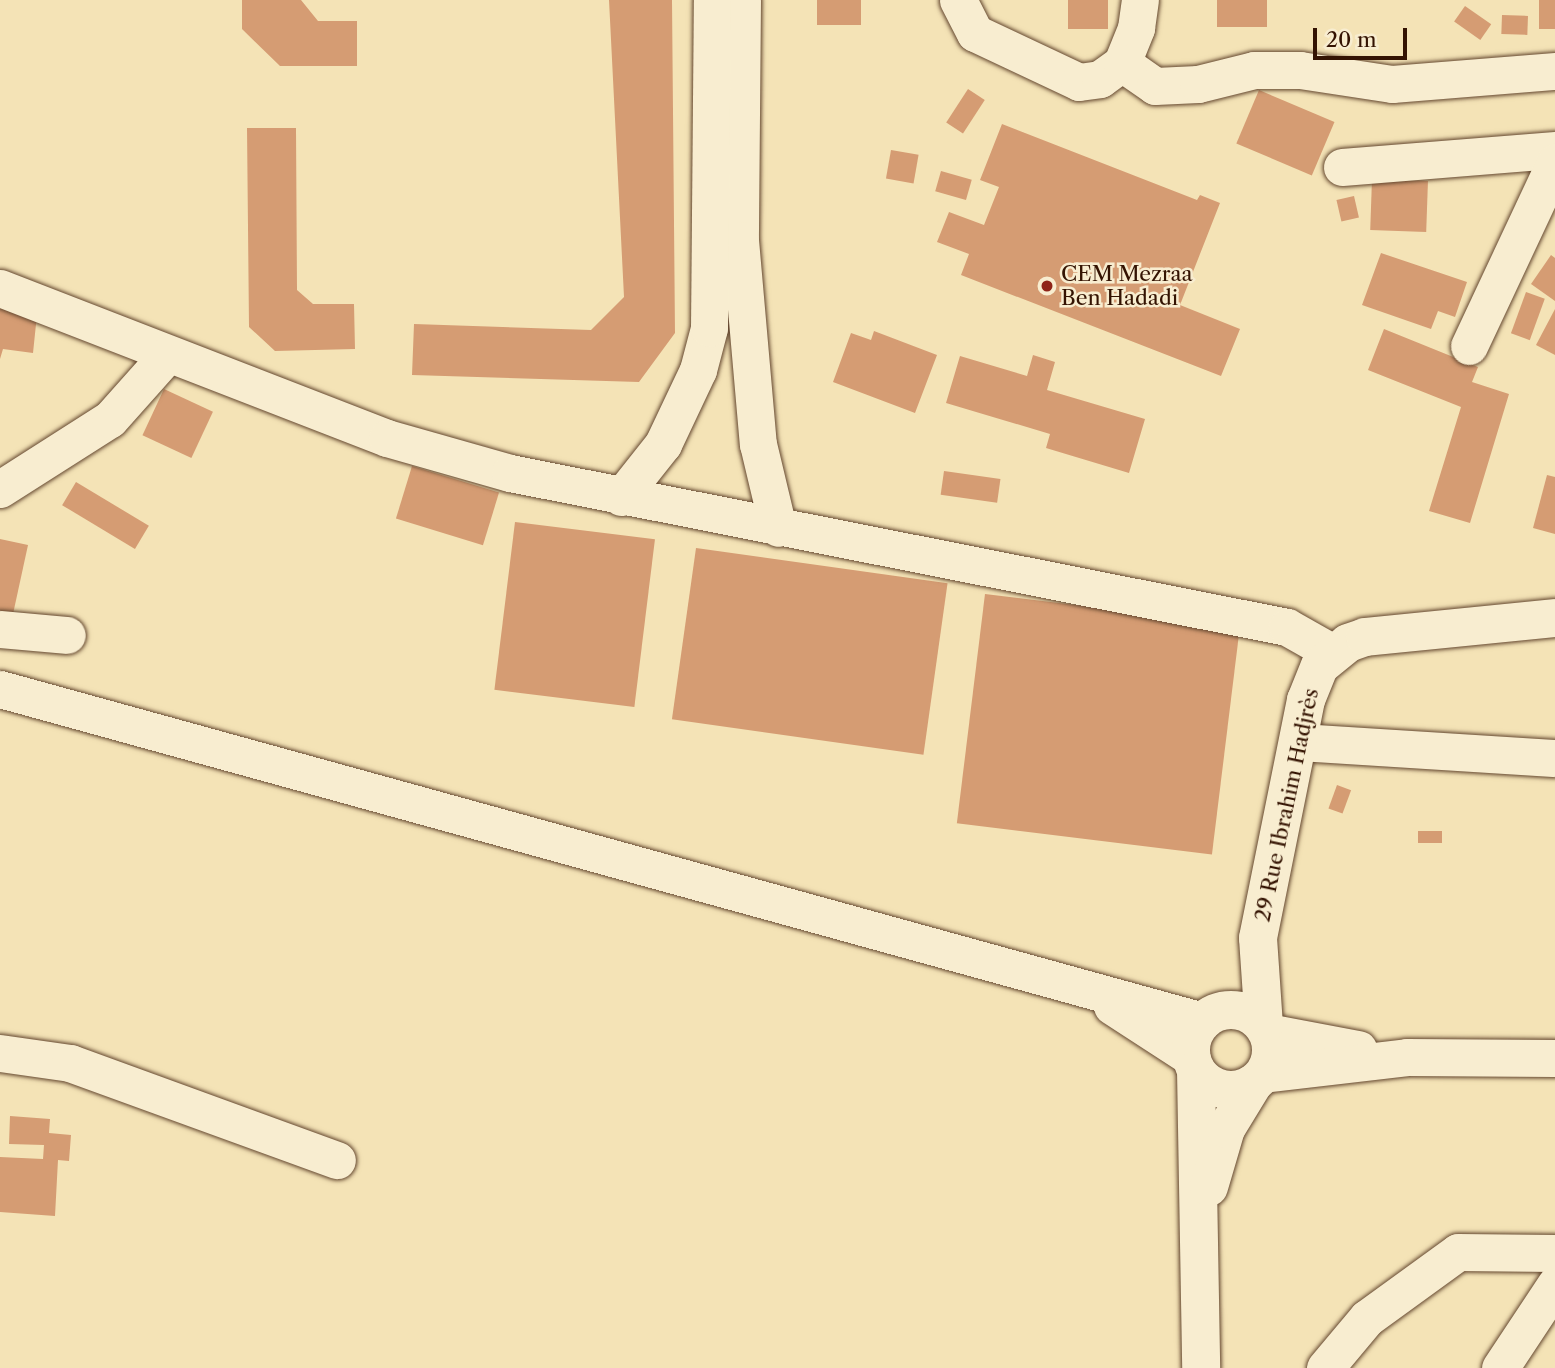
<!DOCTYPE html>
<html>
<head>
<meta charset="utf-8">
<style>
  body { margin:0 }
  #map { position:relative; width:1555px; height:1368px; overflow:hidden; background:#f4e3b6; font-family:"Libre Caslon Text",serif }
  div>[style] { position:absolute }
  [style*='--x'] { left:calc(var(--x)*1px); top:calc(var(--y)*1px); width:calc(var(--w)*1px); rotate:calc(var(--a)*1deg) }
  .building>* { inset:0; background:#d59c73; transform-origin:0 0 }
  .roads { filter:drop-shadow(0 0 2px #64472f) drop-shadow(0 0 2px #64472f) }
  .minor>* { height:37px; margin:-18.5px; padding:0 18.5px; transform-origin:18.5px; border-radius:18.5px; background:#f8edd0 }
  .secondary>* { height:38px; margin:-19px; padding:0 19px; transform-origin:19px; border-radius:19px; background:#f8edd0 }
  .secondary>.ring { margin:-19px; padding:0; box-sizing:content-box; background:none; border:38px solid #f8edd0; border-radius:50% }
  .dots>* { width:19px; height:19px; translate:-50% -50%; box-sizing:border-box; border:4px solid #f8edd0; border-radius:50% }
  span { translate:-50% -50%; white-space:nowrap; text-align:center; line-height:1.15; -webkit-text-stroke:5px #f8edd0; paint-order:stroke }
  .poi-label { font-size:21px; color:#341302 }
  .left { translate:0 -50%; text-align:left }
  .street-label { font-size:21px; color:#341302 }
  .scale { position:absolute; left:1313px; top:28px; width:94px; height:32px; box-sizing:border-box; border:4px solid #341302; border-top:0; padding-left:9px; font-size:21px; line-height:24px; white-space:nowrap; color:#341302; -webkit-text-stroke:5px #f8edd0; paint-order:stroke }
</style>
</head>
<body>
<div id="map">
  <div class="building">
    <i style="clip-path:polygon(242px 0,301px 0,318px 21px,357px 21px,357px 66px,280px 66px,242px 29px)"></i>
    <i style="clip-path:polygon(609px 0,672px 0,675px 333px,639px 382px,412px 375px,414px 324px,591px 330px,624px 297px)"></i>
    <i style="left:817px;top:0;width:44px;height:25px"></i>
    <i style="left:1068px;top:0;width:40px;height:29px"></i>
    <i style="left:1217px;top:0;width:50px;height:27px"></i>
    <i style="left:1539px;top:0;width:16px;height:29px"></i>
    <i style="left:1465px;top:6px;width:32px;height:19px;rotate:35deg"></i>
    <i style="left:1502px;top:15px;width:26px;height:19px;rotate:2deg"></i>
    <i style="left:968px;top:89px;width:20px;height:40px;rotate:33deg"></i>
    <i style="left:1259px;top:90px;width:82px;height:58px;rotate:23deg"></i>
    <i style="clip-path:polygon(1002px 124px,1197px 200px,1200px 195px,1220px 203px,1180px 305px,1240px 329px,1221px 376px,961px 275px,969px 254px,937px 242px,949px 212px,984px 225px,999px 187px,980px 180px)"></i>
    <i style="clip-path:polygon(247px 128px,296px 128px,297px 290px,313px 304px,354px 304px,355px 349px,275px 351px,249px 327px)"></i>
    <i style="left:891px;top:150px;width:28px;height:29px;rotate:10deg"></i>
    <i style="left:941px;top:171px;width:32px;height:21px;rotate:16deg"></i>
    <i style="left:1372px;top:179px;width:56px;height:51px;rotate:2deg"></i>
    <i style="left:1354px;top:196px;width:22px;height:18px;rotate:77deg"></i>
    <i style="clip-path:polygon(1381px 253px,1467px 282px,1455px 317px,1438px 311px,1431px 329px,1362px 305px)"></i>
    <i style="clip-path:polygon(1551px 255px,1555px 258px,1555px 301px,1531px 284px)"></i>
    <i style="left:1526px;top:292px;width:20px;height:44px;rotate:20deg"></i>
    <i style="clip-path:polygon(0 301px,38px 305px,33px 353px,3px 349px,0 359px)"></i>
    <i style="clip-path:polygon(1555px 309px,1555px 355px,1536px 345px)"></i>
    <i style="clip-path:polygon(1384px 329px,1478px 367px,1472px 382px,1509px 394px,1470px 523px,1429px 511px,1461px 407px,1368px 370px)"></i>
    <i style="clip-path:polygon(874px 331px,937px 355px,915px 413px,833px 382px,851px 333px,871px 340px)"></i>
    <i style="clip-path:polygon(1033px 355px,1055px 362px,1047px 390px,1145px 419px,1129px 473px,1046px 448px,1050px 434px,946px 403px,960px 356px,1027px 376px)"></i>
    <i style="left:164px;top:389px;width:54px;height:51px;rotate:25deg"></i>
    <i style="left:412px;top:466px;width:91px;height:55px;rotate:17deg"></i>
    <i style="left:944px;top:471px;width:57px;height:24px;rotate:8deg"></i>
    <i style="clip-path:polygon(1547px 475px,1555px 477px,1555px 534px,1533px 528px)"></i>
    <i style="left:76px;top:482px;width:85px;height:27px;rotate:31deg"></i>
    <i style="left:515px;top:522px;width:141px;height:169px;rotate:7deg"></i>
    <i style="clip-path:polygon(0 539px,28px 545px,13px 614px,0 611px)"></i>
    <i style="left:696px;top:548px;width:254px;height:173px;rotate:8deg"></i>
    <i style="left:985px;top:594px;width:257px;height:231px;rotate:7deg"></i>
    <i style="left:1337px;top:785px;width:15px;height:25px;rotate:20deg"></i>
    <i style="left:1418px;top:831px;width:24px;height:12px"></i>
    <i style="clip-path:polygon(10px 1116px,50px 1119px,49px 1133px,71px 1135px,69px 1161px,58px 1160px,55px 1216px,0 1212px,0 1157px,43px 1159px,44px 1145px,9px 1144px)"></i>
  </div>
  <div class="roads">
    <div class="minor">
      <i style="--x:742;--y:0;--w:240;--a:90.5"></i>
      <i style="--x:740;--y:240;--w:205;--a:85"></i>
      <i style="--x:758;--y:444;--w:86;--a:76.6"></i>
      <i style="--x:958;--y:0;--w:37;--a:63"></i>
      <i style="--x:975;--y:33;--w:115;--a:25.2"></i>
      <i style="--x:1079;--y:82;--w:21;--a:-8"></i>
      <i style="--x:1100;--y:79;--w:27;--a:-36"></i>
      <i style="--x:1122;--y:63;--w:38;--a:-68"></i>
      <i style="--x:1136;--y:28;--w:28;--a:-82"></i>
      <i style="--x:1122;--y:63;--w:40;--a:34.9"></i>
      <i style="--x:1155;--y:86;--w:43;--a:-2.7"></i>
      <i style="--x:1198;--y:84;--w:58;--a:-14"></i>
      <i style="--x:1254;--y:70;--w:46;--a:0"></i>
      <i style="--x:1300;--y:70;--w:93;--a:8.7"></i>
      <i style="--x:1392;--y:84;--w:164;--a:-4.6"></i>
      <i style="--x:1342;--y:167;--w:214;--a:-4.6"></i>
      <i style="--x:0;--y:288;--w:415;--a:21.2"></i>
      <i style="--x:387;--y:438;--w:128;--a:15.9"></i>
      <i style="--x:510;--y:473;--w:792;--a:11.21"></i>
      <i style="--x:1287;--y:627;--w:53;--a:29.5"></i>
      <i style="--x:1469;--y:346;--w:203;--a:-64.9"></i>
      <i style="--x:0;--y:489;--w:130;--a:-32.5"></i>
      <i style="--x:110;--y:419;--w:86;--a:-48.3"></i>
      <i style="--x:621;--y:497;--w:68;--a:-51.6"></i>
      <i style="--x:663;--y:444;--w:82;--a:-64.7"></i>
      <i style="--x:698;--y:370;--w:43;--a:-75.3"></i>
      <i style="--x:709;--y:328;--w:328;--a:-89.5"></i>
      <i style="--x:0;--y:629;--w:67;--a:5.1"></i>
      <i style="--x:0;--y:689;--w:1248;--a:15.43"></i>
      <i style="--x:1298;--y:742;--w:257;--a:3.6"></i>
      <i style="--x:1112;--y:1006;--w:95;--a:33"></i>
      <i style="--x:1267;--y:1032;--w:93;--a:10.6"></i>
      <i style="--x:0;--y:1053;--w:71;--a:8.1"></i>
      <i style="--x:70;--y:1063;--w:284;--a:20"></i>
      <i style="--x:1263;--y:1074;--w:145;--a:-6.7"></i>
      <i style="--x:1407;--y:1057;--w:148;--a:0.4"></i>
      <i style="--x:1325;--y:1368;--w:65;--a:-50"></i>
      <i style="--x:1367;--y:1318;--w:112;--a:-36"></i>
      <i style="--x:1458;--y:1252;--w:97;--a:0.6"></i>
      <i style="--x:1500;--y:1368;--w:100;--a:-56.5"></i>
    </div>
    <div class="secondary">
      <i class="ring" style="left:1191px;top:1010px;width:42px;height:42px"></i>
      <i style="--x:1264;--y:1026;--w:88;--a:-93.9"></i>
      <i style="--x:1258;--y:938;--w:243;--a:-78.6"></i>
      <i style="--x:1306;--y:700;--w:37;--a:-68"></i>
      <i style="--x:1320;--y:666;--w:36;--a:-39"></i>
      <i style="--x:1348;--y:643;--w:18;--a:-19"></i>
      <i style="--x:1365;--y:637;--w:191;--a:-5.7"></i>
      <i style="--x:1196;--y:1070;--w:298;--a:89"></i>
      <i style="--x:1209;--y:1187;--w:60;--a:-73.7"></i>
      <i style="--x:1226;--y:1129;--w:54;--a:-58.7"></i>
    </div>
  </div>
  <div class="dots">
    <i style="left:1047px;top:286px;background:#8f2418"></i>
  </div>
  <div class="poi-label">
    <span class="left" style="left:1061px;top:286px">CEM Mezraa<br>Ben Hadadi</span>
  </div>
  <div class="street-label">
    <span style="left:1287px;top:805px;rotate:-78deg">29 Rue Ibrahim Hadjrès</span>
  </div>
  <div class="scale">20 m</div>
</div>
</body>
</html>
